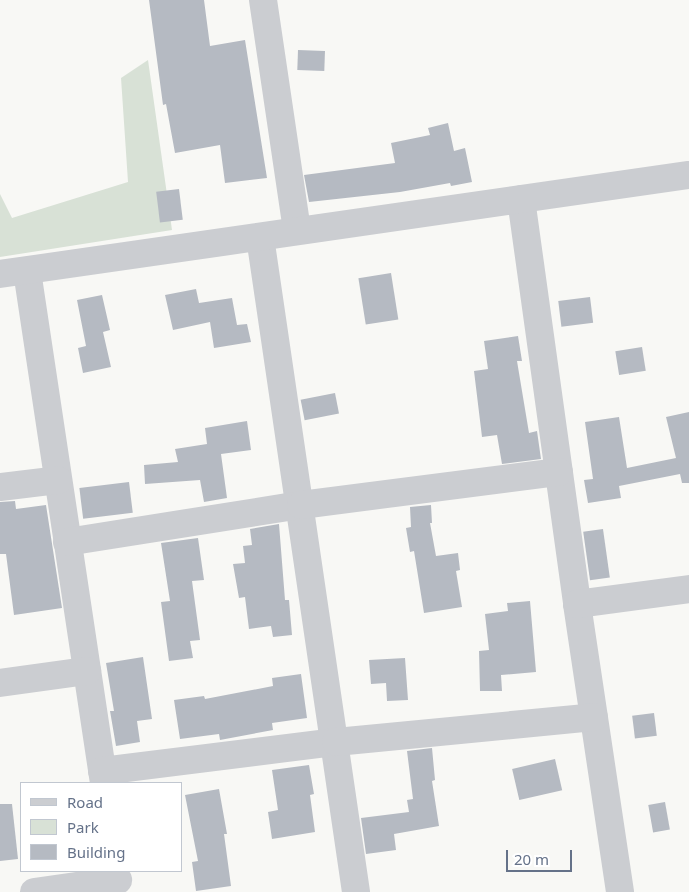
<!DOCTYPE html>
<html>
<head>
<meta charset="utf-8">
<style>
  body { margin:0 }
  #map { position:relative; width:689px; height:892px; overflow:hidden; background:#f8f8f5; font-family:"Noto Sans",sans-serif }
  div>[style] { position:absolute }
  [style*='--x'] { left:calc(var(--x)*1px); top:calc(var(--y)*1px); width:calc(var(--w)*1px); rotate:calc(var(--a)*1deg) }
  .green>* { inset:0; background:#d8e1d6 }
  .building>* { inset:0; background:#b5bac2; transform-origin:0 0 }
  .minor>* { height:28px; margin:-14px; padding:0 14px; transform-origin:14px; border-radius:14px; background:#cbcdd1 }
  span { translate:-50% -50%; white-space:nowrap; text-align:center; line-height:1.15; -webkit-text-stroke:5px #fff; paint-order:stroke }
  .legend { position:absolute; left:20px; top:782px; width:162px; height:90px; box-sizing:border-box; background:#fff; border:1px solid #c1c7d0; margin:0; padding:6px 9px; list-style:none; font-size:15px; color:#657289 }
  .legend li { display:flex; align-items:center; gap:10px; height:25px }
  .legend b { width:25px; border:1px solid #c1c7d0 }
  .scale { position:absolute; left:506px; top:850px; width:66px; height:22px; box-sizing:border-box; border:2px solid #657289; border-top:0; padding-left:6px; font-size:15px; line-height:18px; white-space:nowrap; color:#657289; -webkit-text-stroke:4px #fff; paint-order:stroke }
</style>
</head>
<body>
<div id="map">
  <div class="green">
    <i style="clip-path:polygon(148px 60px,172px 230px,0 257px,0 194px,12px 218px,128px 182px,121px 78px)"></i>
  </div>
  <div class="building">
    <i style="clip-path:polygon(149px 0,204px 0,210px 46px,245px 40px,267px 178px,225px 183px,220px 145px,175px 153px,166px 104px,163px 105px)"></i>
    <i style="left:298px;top:50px;width:27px;height:20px;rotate:2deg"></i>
    <i style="clip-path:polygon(448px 123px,454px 151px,465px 148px,472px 182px,451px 186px,450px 183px,400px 192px,309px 202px,304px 175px,395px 163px,391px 143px,430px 135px,428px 128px)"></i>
    <i style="left:179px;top:189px;width:31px;height:23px;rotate:83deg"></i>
    <i style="left:391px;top:273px;width:47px;height:33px;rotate:81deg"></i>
    <i style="clip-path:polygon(196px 289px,199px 303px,232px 298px,237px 325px,247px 324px,251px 342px,214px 348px,210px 322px,173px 330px,165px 295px)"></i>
    <i style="clip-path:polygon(102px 295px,110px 330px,103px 332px,111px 367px,83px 373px,78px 348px,86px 346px,77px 300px)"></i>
    <i style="left:590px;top:297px;width:26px;height:32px;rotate:83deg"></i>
    <i style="clip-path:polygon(518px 336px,522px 361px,517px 361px,529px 433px,537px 431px,541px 459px,502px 464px,497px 435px,482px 437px,474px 371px,488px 369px,484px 341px)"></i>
    <i style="left:642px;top:347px;width:24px;height:27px;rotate:81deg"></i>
    <i style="left:335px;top:393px;width:21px;height:35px;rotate:79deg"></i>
    <i style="clip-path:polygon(689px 412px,689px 483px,682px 483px,680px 474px,619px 486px,621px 498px,588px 503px,584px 480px,593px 479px,585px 422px,619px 417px,627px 468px,676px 458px,666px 417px)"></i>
    <i style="clip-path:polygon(247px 421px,251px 450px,221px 454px,227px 498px,204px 502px,200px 480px,145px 484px,144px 465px,178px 462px,175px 449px,207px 444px,205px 428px)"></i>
    <i style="left:129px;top:482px;width:31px;height:50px;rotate:83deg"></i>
    <i style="clip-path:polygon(15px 501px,16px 509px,46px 505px,62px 608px,14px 615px,6px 554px,0 554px,0 502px)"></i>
    <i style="clip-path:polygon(431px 505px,432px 523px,430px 523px,436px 556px,458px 553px,460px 570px,456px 571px,462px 607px,424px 613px,414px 551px,410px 552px,406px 528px,411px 527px,410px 507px)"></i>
    <i style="clip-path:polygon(279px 524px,285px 600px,289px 600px,292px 635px,273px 637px,271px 626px,249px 629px,245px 597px,239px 598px,233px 564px,245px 563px,243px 546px,252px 545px,250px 529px)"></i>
    <i style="left:603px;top:529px;width:49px;height:20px;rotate:82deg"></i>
    <i style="clip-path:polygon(198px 538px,204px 580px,192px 581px,200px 640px,190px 641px,193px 658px,169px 661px,161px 602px,170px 601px,161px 543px)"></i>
    <i style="clip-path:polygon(530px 601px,536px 672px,501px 675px,502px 691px,480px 691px,479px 651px,489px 650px,485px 614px,508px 611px,507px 603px)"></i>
    <i style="clip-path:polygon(143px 657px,152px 719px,137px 721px,140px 742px,116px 746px,110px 711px,114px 711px,106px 663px)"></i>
    <i style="clip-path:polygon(405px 658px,408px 700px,387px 701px,386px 683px,371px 684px,369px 660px)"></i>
    <i style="clip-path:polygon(301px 674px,307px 718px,272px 723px,273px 730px,220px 740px,219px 734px,180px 739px,174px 700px,204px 696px,205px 699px,273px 686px,272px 678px)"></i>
    <i style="left:654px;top:713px;width:23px;height:22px;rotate:83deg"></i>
    <i style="clip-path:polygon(432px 748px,435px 780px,432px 781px,439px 826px,394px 834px,396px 850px,366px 854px,361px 818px,409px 812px,407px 800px,413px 799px,407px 751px)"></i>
    <i style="left:555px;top:759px;width:32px;height:44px;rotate:77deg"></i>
    <i style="clip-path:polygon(309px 765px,314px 794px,310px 795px,315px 832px,272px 839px,268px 812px,278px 810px,272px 770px)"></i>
    <i style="clip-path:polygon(219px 789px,227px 834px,224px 834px,231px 886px,196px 891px,192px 862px,198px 861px,185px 795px)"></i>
    <i style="left:665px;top:802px;width:28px;height:17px;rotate:80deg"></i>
    <i style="clip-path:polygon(0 804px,12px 804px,18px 859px,0 861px)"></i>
  </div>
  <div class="minor">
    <i style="--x:263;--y:0;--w:233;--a:81.6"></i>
    <i style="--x:521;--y:199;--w:409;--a:82.1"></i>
    <i style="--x:577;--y:604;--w:291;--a:81.5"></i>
    <i style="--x:260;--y:237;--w:662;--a:81.66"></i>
    <i style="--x:27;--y:271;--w:518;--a:81.45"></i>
    <i style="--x:0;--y:274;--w:696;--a:-8.18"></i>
    <i style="--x:0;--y:487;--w:58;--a:-6.9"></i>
    <i style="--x:67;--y:542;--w:237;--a:-9"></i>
    <i style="--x:301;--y:505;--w:260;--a:-7.3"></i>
    <i style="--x:577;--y:604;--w:113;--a:-7.6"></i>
    <i style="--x:0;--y:683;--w:88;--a:-7.9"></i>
    <i style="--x:102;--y:771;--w:236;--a:-7.1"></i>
    <i style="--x:336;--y:742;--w:259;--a:-5.5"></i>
    <i style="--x:34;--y:892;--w:85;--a:-8.1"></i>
  </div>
  <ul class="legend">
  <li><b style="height:6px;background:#cbcdd1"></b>Road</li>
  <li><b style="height:14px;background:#d8e1d6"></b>Park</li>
  <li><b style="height:14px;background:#b5bac2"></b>Building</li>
  </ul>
  <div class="scale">20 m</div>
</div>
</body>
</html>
